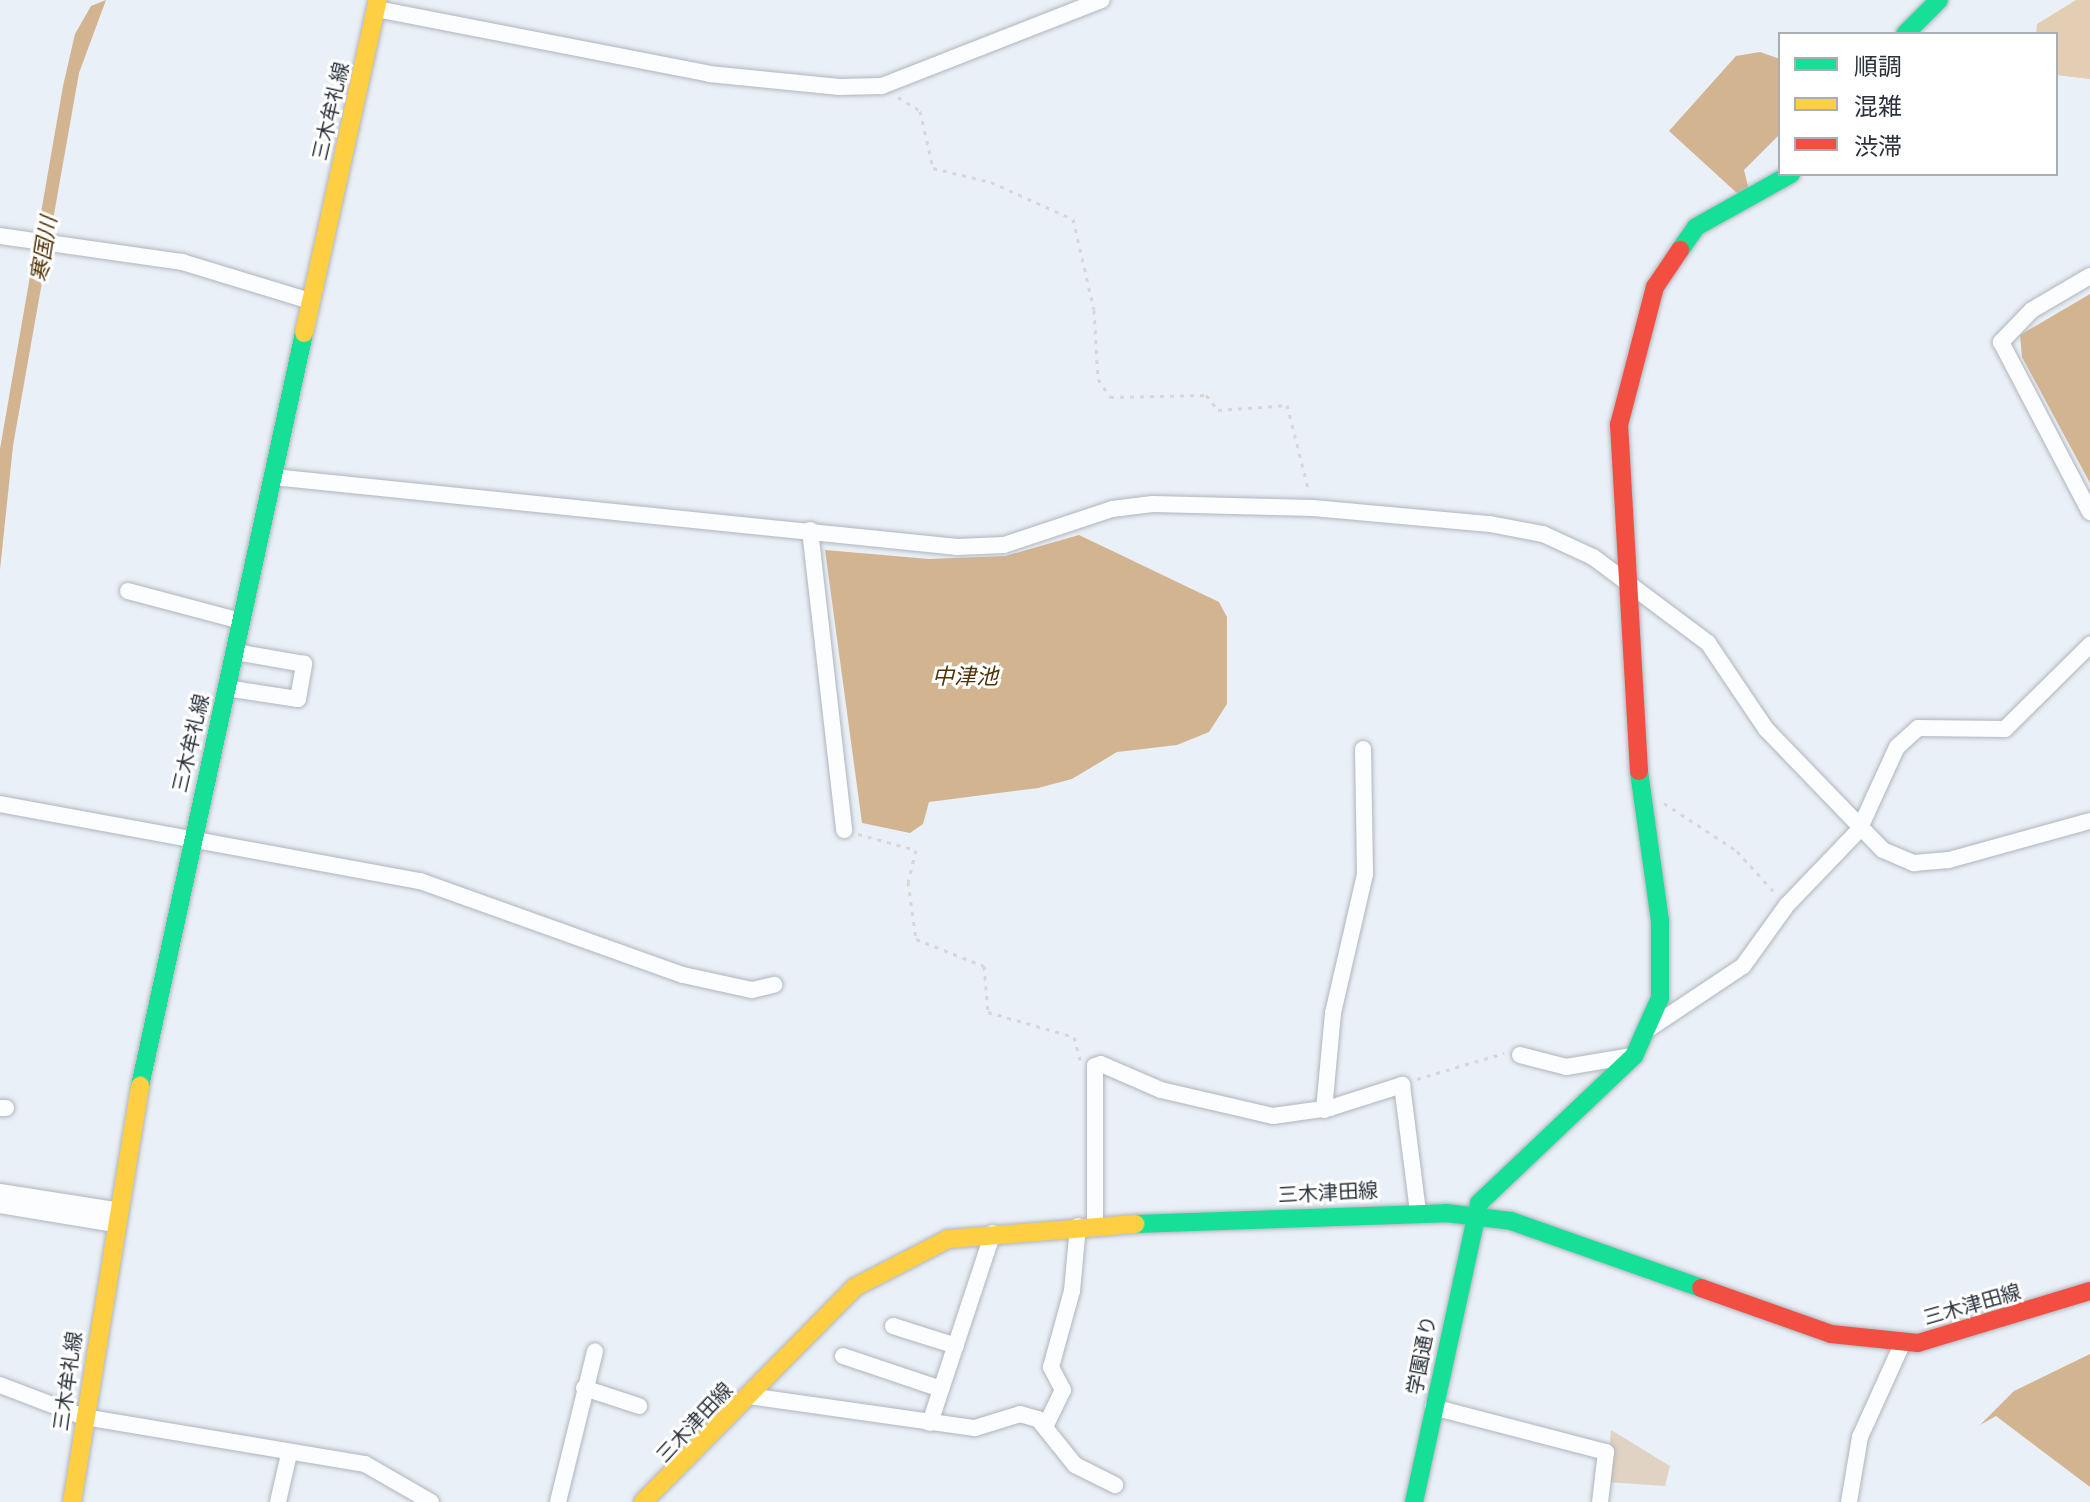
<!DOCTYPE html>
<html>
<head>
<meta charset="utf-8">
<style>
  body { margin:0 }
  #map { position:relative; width:2090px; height:1502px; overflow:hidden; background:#eaf0f7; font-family:Ubuntu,"Noto Sans JP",sans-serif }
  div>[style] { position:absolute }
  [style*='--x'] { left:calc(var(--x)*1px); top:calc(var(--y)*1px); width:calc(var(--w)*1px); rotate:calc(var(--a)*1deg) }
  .green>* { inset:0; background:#e0d3c4 }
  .forest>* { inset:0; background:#e4ceb3 }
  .water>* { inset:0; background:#d2b491 }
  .path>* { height:3px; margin-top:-1.5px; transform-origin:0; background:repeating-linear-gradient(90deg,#d6d7d9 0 4px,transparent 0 10px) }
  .roads { filter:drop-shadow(0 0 2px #afb5bc) drop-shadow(0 0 2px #afb5bc) }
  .street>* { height:16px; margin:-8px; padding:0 8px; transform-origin:8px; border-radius:8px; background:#fcfdfe }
  .fast>* { height:18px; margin:-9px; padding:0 9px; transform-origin:9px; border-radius:9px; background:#16e098 }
  .slow>* { height:18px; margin:-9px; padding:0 9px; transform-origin:9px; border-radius:9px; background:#ffcf43 }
  .jam>* { height:18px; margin:-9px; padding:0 9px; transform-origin:9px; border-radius:9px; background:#f24e42 }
  span { translate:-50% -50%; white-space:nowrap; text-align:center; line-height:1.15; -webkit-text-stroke:6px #fff; paint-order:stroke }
  .street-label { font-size:20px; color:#2b323b }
  .water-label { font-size:22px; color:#523306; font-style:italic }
  .legend { position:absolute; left:1778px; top:32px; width:280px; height:144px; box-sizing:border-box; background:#fff; border:2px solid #aaadb1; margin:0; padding:10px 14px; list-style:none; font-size:24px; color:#2b323b }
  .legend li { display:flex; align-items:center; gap:16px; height:40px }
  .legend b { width:40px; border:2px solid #aaadb1 }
</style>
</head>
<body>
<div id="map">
  <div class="green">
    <i style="clip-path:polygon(1611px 1430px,1670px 1466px,1665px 1486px,1606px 1482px)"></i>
  </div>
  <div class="forest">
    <i style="clip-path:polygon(2076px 0,2090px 0,2090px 79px,2056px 75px,2056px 34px,2036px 34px,2037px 24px)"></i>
  </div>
  <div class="water">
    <i style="clip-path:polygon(106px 0,79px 73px,13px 446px,0 570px,0 449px,63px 86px,75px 34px,91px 6px)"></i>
    <i style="clip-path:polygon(1760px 52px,1780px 59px,1780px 134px,1744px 170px,1749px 190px,1739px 195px,1669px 131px,1736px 56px)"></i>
    <i style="clip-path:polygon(2090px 294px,2090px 483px,2022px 357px,2020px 335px)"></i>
    <i style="clip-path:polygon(1079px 535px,1219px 602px,1227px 617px,1227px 704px,1209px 732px,1177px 745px,1117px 752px,1072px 779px,1038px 788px,929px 802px,923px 824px,910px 833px,862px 823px,825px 550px,929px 559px,1005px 556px)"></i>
    <i style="clip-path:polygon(2090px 1354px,2090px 1487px,1996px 1416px,1980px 1425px,2014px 1391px)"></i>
  </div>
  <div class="path">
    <i style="--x:898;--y:97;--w:26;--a:32"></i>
    <i style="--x:920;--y:111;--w:58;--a:77.2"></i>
    <i style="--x:933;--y:168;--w:60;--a:13.6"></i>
    <i style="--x:991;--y:182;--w:90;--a:24.3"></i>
    <i style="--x:1073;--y:219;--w:93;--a:77"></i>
    <i style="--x:1094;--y:310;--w:69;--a:86.7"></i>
    <i style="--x:1098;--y:379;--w:22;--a:56"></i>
    <i style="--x:1110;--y:397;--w:96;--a:-1.2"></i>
    <i style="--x:1206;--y:395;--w:19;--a:51"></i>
    <i style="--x:1218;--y:410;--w:69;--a:-4.1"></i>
    <i style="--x:1287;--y:405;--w:90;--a:75.8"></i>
    <i style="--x:1664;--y:803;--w:87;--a:33.3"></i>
    <i style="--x:1737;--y:851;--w:57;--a:47.9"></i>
    <i style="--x:858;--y:834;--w:60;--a:15.4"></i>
    <i style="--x:916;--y:850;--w:33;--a:104"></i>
    <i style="--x:908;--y:882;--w:58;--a:82"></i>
    <i style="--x:916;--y:939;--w:73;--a:21.7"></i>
    <i style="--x:984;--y:966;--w:46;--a:85"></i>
    <i style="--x:988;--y:1012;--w:90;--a:16.2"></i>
    <i style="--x:1074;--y:1037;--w:24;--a:75"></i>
    <i style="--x:1417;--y:1079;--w:91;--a:-16.6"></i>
  </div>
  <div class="roads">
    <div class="street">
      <i style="--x:376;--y:9;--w:339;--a:11"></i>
      <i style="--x:709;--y:74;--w:131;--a:5.7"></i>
      <i style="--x:839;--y:87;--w:43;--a:-1.3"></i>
      <i style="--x:882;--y:86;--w:236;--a:-21.4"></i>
      <i style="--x:0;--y:236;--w:184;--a:8.1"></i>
      <i style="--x:182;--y:262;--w:134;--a:16.9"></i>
      <i style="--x:2090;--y:276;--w:67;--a:149.6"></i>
      <i style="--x:2032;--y:310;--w:45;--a:134.1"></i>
      <i style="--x:2001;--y:342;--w:192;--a:62.4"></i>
      <i style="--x:273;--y:477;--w:688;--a:5.84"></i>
      <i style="--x:957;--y:547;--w:47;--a:-2.4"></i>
      <i style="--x:1004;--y:545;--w:114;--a:-18.4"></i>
      <i style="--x:1112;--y:509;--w:41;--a:-7"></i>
      <i style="--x:1153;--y:504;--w:160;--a:1.4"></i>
      <i style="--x:1313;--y:508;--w:178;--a:5.2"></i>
      <i style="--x:1490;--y:524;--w:54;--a:10.7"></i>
      <i style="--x:1543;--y:534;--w:55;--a:24.7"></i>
      <i style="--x:1593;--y:557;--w:144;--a:36.8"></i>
      <i style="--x:1708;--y:643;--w:104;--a:56"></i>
      <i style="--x:1766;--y:729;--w:168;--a:46"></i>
      <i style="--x:1883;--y:850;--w:34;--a:23"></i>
      <i style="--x:1914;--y:863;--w:35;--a:-5"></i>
      <i style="--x:1949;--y:860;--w:146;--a:-15.5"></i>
      <i style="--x:810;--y:530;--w:302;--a:83.5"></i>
      <i style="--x:128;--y:591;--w:117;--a:14.9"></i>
      <i style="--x:226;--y:688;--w:73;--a:8.7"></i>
      <i style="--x:298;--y:699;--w:36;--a:-80"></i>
      <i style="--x:304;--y:664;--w:70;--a:-170.1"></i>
      <i style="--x:0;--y:804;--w:427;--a:10.4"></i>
      <i style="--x:420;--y:881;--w:279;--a:19.7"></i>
      <i style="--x:683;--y:975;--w:71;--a:12.3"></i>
      <i style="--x:752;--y:990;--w:23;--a:-13"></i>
      <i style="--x:1650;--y:1028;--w:112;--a:-33.7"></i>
      <i style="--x:1743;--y:966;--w:75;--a:-54.2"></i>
      <i style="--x:1787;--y:905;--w:104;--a:-46.2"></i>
      <i style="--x:1859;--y:830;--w:91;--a:-65.4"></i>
      <i style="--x:1897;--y:747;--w:28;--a:-42"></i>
      <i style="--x:1918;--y:728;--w:87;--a:0.7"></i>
      <i style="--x:2005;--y:729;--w:120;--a:-44.7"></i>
      <i style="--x:1520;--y:1055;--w:48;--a:14.6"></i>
      <i style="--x:1566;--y:1067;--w:67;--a:-9.5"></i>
      <i style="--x:0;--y:1108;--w:6;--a:0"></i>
      <i style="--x:1324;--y:1110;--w:97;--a:-84.7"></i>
      <i style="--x:1333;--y:1013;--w:143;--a:-77"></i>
      <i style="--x:1365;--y:874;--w:125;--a:-90.9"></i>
      <i style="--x:0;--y:1192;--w:116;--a:8.9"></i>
      <i style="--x:0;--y:1205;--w:115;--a:9.5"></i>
      <i style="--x:1095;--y:1225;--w:159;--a:-90"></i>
      <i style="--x:1095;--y:1066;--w:6;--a:-18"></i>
      <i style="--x:1101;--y:1064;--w:65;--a:23.4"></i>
      <i style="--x:1161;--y:1090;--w:115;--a:13.1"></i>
      <i style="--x:1273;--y:1116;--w:58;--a:-8"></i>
      <i style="--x:1330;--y:1108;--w:76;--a:-17.7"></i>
      <i style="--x:1402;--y:1085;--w:127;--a:82.8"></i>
      <i style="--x:893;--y:1326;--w:66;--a:17.6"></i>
      <i style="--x:843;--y:1356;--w:103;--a:18.6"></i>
      <i style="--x:0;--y:1385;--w:90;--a:20.9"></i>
      <i style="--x:84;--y:1417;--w:285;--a:9.5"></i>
      <i style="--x:365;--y:1464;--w:76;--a:29.9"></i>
      <i style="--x:584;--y:1388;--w:58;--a:18.1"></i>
      <i style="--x:749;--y:1396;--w:228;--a:8.1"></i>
      <i style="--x:975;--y:1428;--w:47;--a:-17.3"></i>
      <i style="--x:1020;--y:1414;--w:19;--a:16"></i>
      <i style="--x:1038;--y:1419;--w:59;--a:51.2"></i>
      <i style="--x:1075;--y:1465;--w:45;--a:26.6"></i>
      <i style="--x:1433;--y:1407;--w:179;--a:14.6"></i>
      <i style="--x:1606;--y:1452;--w:50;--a:96.8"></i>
      <i style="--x:930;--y:1423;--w:200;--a:-71.7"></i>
      <i style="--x:1045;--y:1427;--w:41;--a:-64.1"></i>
      <i style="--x:1063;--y:1390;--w:26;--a:-118"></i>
      <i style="--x:1051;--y:1367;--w:79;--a:-74.6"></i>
      <i style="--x:1072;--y:1291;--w:65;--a:-84.7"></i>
      <i style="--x:278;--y:1502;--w:49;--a:-77.1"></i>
      <i style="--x:558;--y:1502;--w:155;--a:-76.2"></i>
      <i style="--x:1849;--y:1502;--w:66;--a:-80.4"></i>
      <i style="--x:1860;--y:1437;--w:104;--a:-65.6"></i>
    </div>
    <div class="fast">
      <i style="--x:1905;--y:34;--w:48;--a:-45"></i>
      <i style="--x:1680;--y:250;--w:28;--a:-55"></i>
      <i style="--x:1696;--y:227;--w:109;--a:-29.2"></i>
      <i style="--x:140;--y:1086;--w:771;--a:-77.71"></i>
      <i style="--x:1135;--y:1224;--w:311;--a:-2"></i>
      <i style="--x:1446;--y:1213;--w:65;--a:7"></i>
      <i style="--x:1511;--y:1221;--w:201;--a:19.4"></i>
      <i style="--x:1414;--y:1502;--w:306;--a:-77.7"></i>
      <i style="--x:1479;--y:1203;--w:214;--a:-43.5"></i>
      <i style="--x:1634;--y:1056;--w:64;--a:-65.9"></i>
      <i style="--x:1660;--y:998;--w:77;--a:-90"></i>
      <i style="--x:1660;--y:921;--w:151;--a:-98"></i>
    </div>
    <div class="slow">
      <i style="--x:304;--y:333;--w:341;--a:-77.5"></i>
      <i style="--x:72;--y:1502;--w:422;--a:-80.7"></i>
      <i style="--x:643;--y:1502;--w:302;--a:-45.4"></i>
      <i style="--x:855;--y:1287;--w:105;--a:-27.3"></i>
      <i style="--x:948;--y:1239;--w:188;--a:-4.6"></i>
    </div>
    <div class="jam">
      <i style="--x:1639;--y:771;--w:347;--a:-93.3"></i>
      <i style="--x:1619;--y:425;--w:143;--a:-75.4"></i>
      <i style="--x:1655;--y:287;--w:45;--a:-56"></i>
      <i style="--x:1701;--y:1288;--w:138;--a:19.5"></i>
      <i style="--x:1831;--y:1334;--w:87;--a:5.9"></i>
      <i style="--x:1918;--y:1343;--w:180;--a:-16.8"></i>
    </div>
  </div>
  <div class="street-label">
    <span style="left:330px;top:111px;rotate:-77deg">三木牟礼線</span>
    <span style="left:190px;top:743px;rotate:-77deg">三木牟礼線</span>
    <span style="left:1328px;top:1192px;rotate:-3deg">三木津田線</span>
    <span style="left:1972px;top:1304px;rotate:-16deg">三木津田線</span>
    <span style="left:1421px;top:1355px;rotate:-79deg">学園通り</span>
    <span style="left:67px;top:1381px;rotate:-82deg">三木牟礼線</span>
    <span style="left:694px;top:1422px;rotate:-47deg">三木津田線</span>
  </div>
  <div class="water-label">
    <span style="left:43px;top:249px;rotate:-81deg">寒国川</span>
    <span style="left:965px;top:676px">中津池</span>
  </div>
  <ul class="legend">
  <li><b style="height:10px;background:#16e098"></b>順調</li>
  <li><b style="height:10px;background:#ffcf43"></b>混雑</li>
  <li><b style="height:10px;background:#f24e42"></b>渋滞</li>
  </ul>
</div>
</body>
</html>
